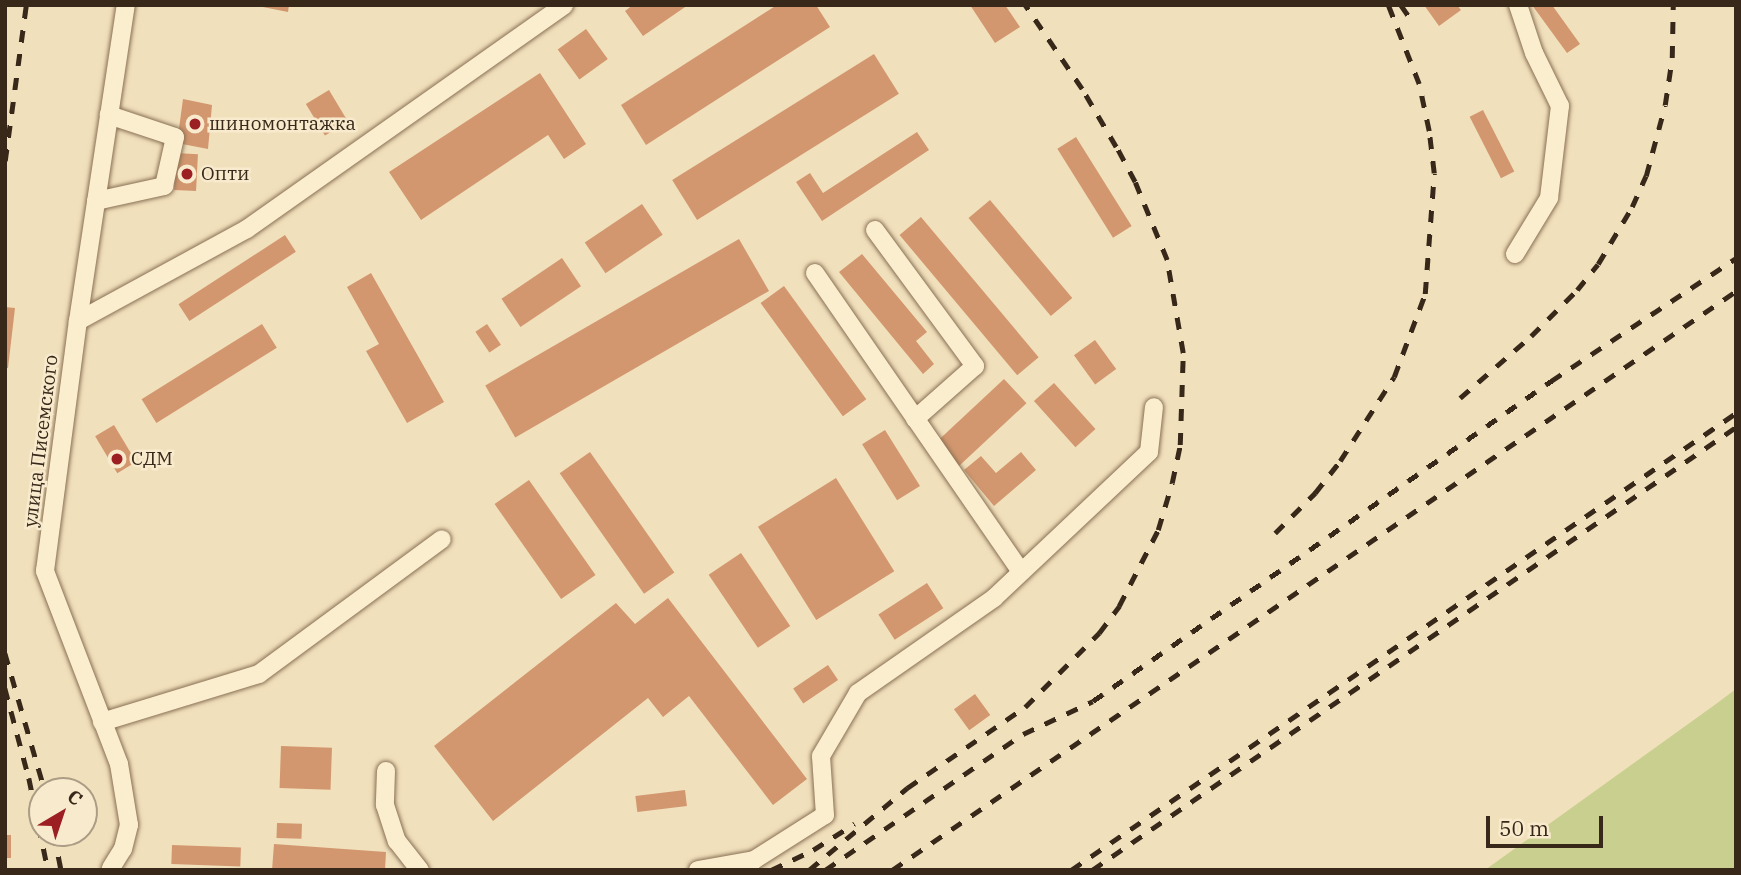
<!DOCTYPE html>
<html>
<head>
<meta charset="utf-8">
<style>
  body { margin:0 }
  #map { position:relative; width:1741px; height:875px; overflow:hidden; background:#f1e0bc; font-family:"IBM Plex Serif",serif }
  div>[style] { position:absolute }
  [style*='--x'] { left:calc(var(--x)*1px); top:calc(var(--y)*1px); width:calc(var(--w)*1px); rotate:calc(var(--a)*1deg) }
  .green>* { inset:0; background:#c8cf8f }
  .building>* { inset:0; background:#d2976f; transform-origin:0 0 }
  .roads { filter:drop-shadow(0 0 2px #897054) drop-shadow(0 0 2px #897054) }
  .minor>* { height:18px; margin:-9px; padding:0 9px; transform-origin:9px; border-radius:9px; background:#fbeecf }
  .rail>* { height:4.5px; margin-top:-2.25px; transform-origin:0; background:repeating-linear-gradient(90deg,#37281a 0 12px,transparent 0 24px) }
  .dots>* { width:19px; height:19px; translate:-50% -50%; box-sizing:border-box; border:4px solid #f8eacc; border-radius:50% }
  span { translate:-50% -50%; white-space:nowrap; text-align:center; line-height:1.15; -webkit-text-stroke:5px #f8eacc; paint-order:stroke }
  .poi-label { font-size:19px; color:#37281a }
  .left { translate:0 -50%; text-align:left }
  .street-label { font-size:19px; color:#37281a }
  .frame { position:absolute; inset:0; border:7px solid #37281a; pointer-events:none }
  .north { position:absolute; left:28px; top:777px; width:70px; height:70px; box-sizing:border-box; background:#f8eacc; border:2px solid #ab9c85; border-radius:50%; rotate:39deg; font-size:19px; font-weight:700; line-height:28px; text-align:center; color:#37281a }
  .north::after { content:''; display:block; margin:auto; width:24px; height:32px; background:#9c2023; clip-path:polygon(50% 0,100% 100%,50% 72%,0 100%) }
  .scale { position:absolute; left:1486px; top:816px; width:117px; height:32px; box-sizing:border-box; border:4px solid #37281a; border-top:0; padding-left:9px; font-size:21px; line-height:24px; white-space:nowrap; color:#37281a; -webkit-text-stroke:5px #f8eacc; paint-order:stroke }
</style>
</head>
<body>
<div id="map">
  <div class="green">
    <i style="clip-path:polygon(1736px 689px,1736px 870px,1485px 870px,1716px 704px)"></i>
  </div>
  <div class="building">
    <i style="clip-path:polygon(253px 5px,289px 5px,288px 12px)"></i>
    <i style="clip-path:polygon(633px 5px,688px 5px,643px 36px,625px 11px)"></i>
    <i style="clip-path:polygon(777px 5px,816px 5px,830px 27px,646px 145px,621px 105px)"></i>
    <i style="clip-path:polygon(970px 5px,1005px 5px,1020px 27px,995px 43px)"></i>
    <i style="clip-path:polygon(1424px 5px,1457px 5px,1461px 10px,1439px 26px)"></i>
    <i style="clip-path:polygon(1532px 5px,1552px 5px,1580px 44px,1567px 53px)"></i>
    <i style="left:586px;top:29px;width:37px;height:35px;rotate:54deg"></i>
    <i style="left:874px;top:54px;width:47px;height:238px;rotate:58deg"></i>
    <i style="clip-path:polygon(540px 73px,586px 144px,564px 159px,548px 135px,421px 220px,389px 172px)"></i>
    <i style="left:329px;top:90px;width:37px;height:27px;rotate:59deg"></i>
    <i style="clip-path:polygon(183px 99px,212px 105px,208px 149px,177px 143px)"></i>
    <i style="left:1483px;top:110px;width:69px;height:15px;rotate:63deg"></i>
    <i style="clip-path:polygon(917px 132px,929px 150px,822px 221px,796px 182px,810px 173px,823px 193px)"></i>
    <i style="left:1076px;top:137px;width:105px;height:22px;rotate:58deg"></i>
    <i style="left:176px;top:153px;width:22px;height:37px;rotate:3deg"></i>
    <i style="left:990px;top:200px;width:128px;height:28px;rotate:50deg"></i>
    <i style="left:642px;top:204px;width:37px;height:69px;rotate:56deg"></i>
    <i style="left:921px;top:217px;width:183px;height:28px;rotate:50deg"></i>
    <i style="left:285px;top:235px;width:20px;height:127px;rotate:57deg"></i>
    <i style="left:739px;top:239px;width:60px;height:293px;rotate:60deg"></i>
    <i style="clip-path:polygon(862px 254px,927px 332px,916px 341px,934px 364px,923px 374px,839px 272px)"></i>
    <i style="left:562px;top:258px;width:34px;height:73px;rotate:56deg"></i>
    <i style="clip-path:polygon(371px 273px,444px 402px,407px 423px,366px 351px,379px 344px,347px 287px)"></i>
    <i style="left:784px;top:286px;width:140px;height:29px;rotate:54deg"></i>
    <i style="clip-path:polygon(5px 307px,15px 308px,8px 368px,5px 368px)"></i>
    <i style="left:262px;top:324px;width:28px;height:142px;rotate:58deg"></i>
    <i style="left:487px;top:324px;width:25px;height:14px;rotate:56deg"></i>
    <i style="left:1095px;top:340px;width:36px;height:26px;rotate:54deg"></i>
    <i style="left:1004px;top:379px;width:33px;height:96px;rotate:47deg"></i>
    <i style="left:1054px;top:383px;width:62px;height:27px;rotate:48deg"></i>
    <i style="left:114px;top:425px;width:43px;height:22px;rotate:59deg"></i>
    <i style="left:885px;top:430px;width:66px;height:27px;rotate:58deg"></i>
    <i style="left:590px;top:452px;width:147px;height:37px;rotate:55deg"></i>
    <i style="clip-path:polygon(1021px 452px,1036px 470px,994px 506px,964px 470px,981px 456px,996px 473px)"></i>
    <i style="left:836px;top:478px;width:110px;height:92px;rotate:58deg"></i>
    <i style="left:529px;top:480px;width:116px;height:42px;rotate:55deg"></i>
    <i style="left:741px;top:553px;width:88px;height:39px;rotate:56deg"></i>
    <i style="left:927px;top:583px;width:30px;height:58px;rotate:57deg"></i>
    <i style="clip-path:polygon(668px 598px,807px 779px,773px 805px,689px 696px,663px 717px,648px 698px,493px 821px,434px 746px,616px 603px,635px 624px)"></i>
    <i style="left:828px;top:665px;width:18px;height:42px;rotate:56deg"></i>
    <i style="left:975px;top:694px;width:26px;height:26px;rotate:54deg"></i>
    <i style="left:281px;top:746px;width:51px;height:42px;rotate:2deg"></i>
    <i style="left:685px;top:790px;width:16px;height:50px;rotate:83deg"></i>
    <i style="left:277px;top:823px;width:25px;height:15px;rotate:2deg"></i>
    <i style="left:5px;top:835px;width:6px;height:23px"></i>
    <i style="clip-path:polygon(274px 844px,386px 852px,385px 870px,272px 870px)"></i>
    <i style="left:172px;top:845px;width:69px;height:19px;rotate:2deg"></i>
  </div>
  <div class="roads">
    <div class="minor">
      <i style="--x:96;--y:201;--w:70;--a:-12.4"></i>
      <i style="--x:164;--y:186;--w:50;--a:-77.3"></i>
      <i style="--x:175;--y:137;--w:70;--a:-161.6"></i>
      <i style="--x:875;--y:230;--w:169;--a:53.7"></i>
      <i style="--x:975;--y:366;--w:80;--a:138.5"></i>
      <i style="--x:1515;--y:254;--w:66;--a:-58.7"></i>
      <i style="--x:1549;--y:198;--w:93;--a:-83.2"></i>
      <i style="--x:1560;--y:106;--w:59;--a:-116.1"></i>
      <i style="--x:1534;--y:53;--w:51;--a:-108.4"></i>
      <i style="--x:815;--y:273;--w:363;--a:55.4"></i>
      <i style="--x:78;--y:321;--w:192;--a:-28.6"></i>
      <i style="--x:247;--y:229;--w:388;--a:-35.2"></i>
      <i style="--x:102;--y:722;--w:164;--a:-17"></i>
      <i style="--x:259;--y:674;--w:227;--a:-36.4"></i>
      <i style="--x:386;--y:771;--w:34;--a:92"></i>
      <i style="--x:385;--y:805;--w:38;--a:72"></i>
      <i style="--x:397;--y:841;--w:37;--a:52"></i>
      <i style="--x:111;--y:868;--w:22;--a:-58"></i>
      <i style="--x:123;--y:849;--w:25;--a:-76"></i>
      <i style="--x:129;--y:825;--w:62;--a:-99.3"></i>
      <i style="--x:119;--y:764;--w:207;--a:-111"></i>
      <i style="--x:45;--y:571;--w:252;--a:-82.5"></i>
      <i style="--x:78;--y:321;--w:320;--a:-81.4"></i>
      <i style="--x:698;--y:870;--w:57;--a:-10.1"></i>
      <i style="--x:754;--y:860;--w:84;--a:-32.4"></i>
      <i style="--x:825;--y:815;--w:59;--a:-93.9"></i>
      <i style="--x:821;--y:756;--w:73;--a:-59.6"></i>
      <i style="--x:858;--y:693;--w:166;--a:-34.9"></i>
      <i style="--x:994;--y:598;--w:213;--a:-43.3"></i>
      <i style="--x:1149;--y:452;--w:45;--a:-83.7"></i>
    </div>
  </div>
  <div class="rail">
    <i style="--x:1401;--y:5;--w:16;--a:55"></i>
    <i style="--x:5;--y:161;--w:157;--a:-82.3"></i>
    <i style="--x:1460;--y:398;--w:94;--a:-41.1"></i>
    <i style="--x:1531;--y:336;--w:65;--a:-45"></i>
    <i style="--x:1577;--y:290;--w:33;--a:-51"></i>
    <i style="--x:1598;--y:264;--w:66;--a:-59.2"></i>
    <i style="--x:1632;--y:207;--w:34;--a:-66"></i>
    <i style="--x:1646;--y:176;--w:73;--a:-75"></i>
    <i style="--x:1665;--y:105;--w:48;--a:-81.5"></i>
    <i style="--x:1672;--y:58;--w:53;--a:-88.9"></i>
    <i style="--x:1275;--y:533;--w:57;--a:-45"></i>
    <i style="--x:1315;--y:493;--w:41;--a:-52"></i>
    <i style="--x:1340;--y:461;--w:100;--a:-57.3"></i>
    <i style="--x:1394;--y:377;--w:89;--a:-69.5"></i>
    <i style="--x:1425;--y:294;--w:121;--a:-85.7"></i>
    <i style="--x:1434;--y:173;--w:42;--a:-96.8"></i>
    <i style="--x:1429;--y:131;--w:48;--a:-102"></i>
    <i style="--x:1419;--y:84;--w:85;--a:-111.4"></i>
    <i style="--x:5;--y:653;--w:144;--a:73.8"></i>
    <i style="--x:5;--y:688;--w:93;--a:75.1"></i>
    <i style="--x:29;--y:778;--w:94;--a:78.3"></i>
    <i style="--x:54;--y:833;--w:38;--a:79"></i>
    <i style="--x:771;--y:870;--w:47;--a:-25.5"></i>
    <i style="--x:813;--y:850;--w:49;--a:-32.4"></i>
    <i style="--x:809;--y:870;--w:128;--a:-39.9"></i>
    <i style="--x:907;--y:788;--w:143;--a:-34.5"></i>
    <i style="--x:1025;--y:707;--w:105;--a:-45"></i>
    <i style="--x:1099;--y:633;--w:34;--a:-53"></i>
    <i style="--x:1119;--y:606;--w:85;--a:-62.8"></i>
    <i style="--x:1158;--y:530;--w:49;--a:-73.4"></i>
    <i style="--x:1172;--y:483;--w:39;--a:-78"></i>
    <i style="--x:1180;--y:445;--w:92;--a:-88.1"></i>
    <i style="--x:1183;--y:353;--w:94;--a:-99.8"></i>
    <i style="--x:1167;--y:260;--w:84;--a:-112.3"></i>
    <i style="--x:1135;--y:182;--w:40;--a:-118"></i>
    <i style="--x:1116;--y:147;--w:67;--a:-120.4"></i>
    <i style="--x:1082;--y:89;--w:102;--a:-124.2"></i>
    <i style="--x:825;--y:870;--w:240;--a:-34.5"></i>
    <i style="--x:1023;--y:734;--w:77;--a:-25.2"></i>
    <i style="--x:1093;--y:701;--w:559;--a:-34.94"></i>
    <i style="--x:1551;--y:381;--w:222;--a:-33.6"></i>
    <i style="--x:892;--y:870;--w:1024;--a:-34.45"></i>
    <i style="--x:1071;--y:870;--w:807;--a:-34.5"></i>
    <i style="--x:1092;--y:870;--w:782;--a:-34.52"></i>
  </div>
  <div class="dots">
    <i style="left:195px;top:124px;background:#9c2023"></i>
    <i style="left:187px;top:174px;background:#9c2023"></i>
    <i style="left:117px;top:459px;background:#9c2023"></i>
  </div>
  <div class="poi-label">
    <span class="left" style="left:209px;top:124px">шиномонтажка</span>
    <span class="left" style="left:201px;top:174px">Опти</span>
    <span class="left" style="left:131px;top:459px">СДМ</span>
  </div>
  <div class="street-label">
    <span style="left:41px;top:441px;rotate:-83deg">улица Писемского</span>
  </div>
  <div class="frame"></div>
  <div class="north">С</div>
  <div class="scale">50 m</div>
</div>
</body>
</html>
